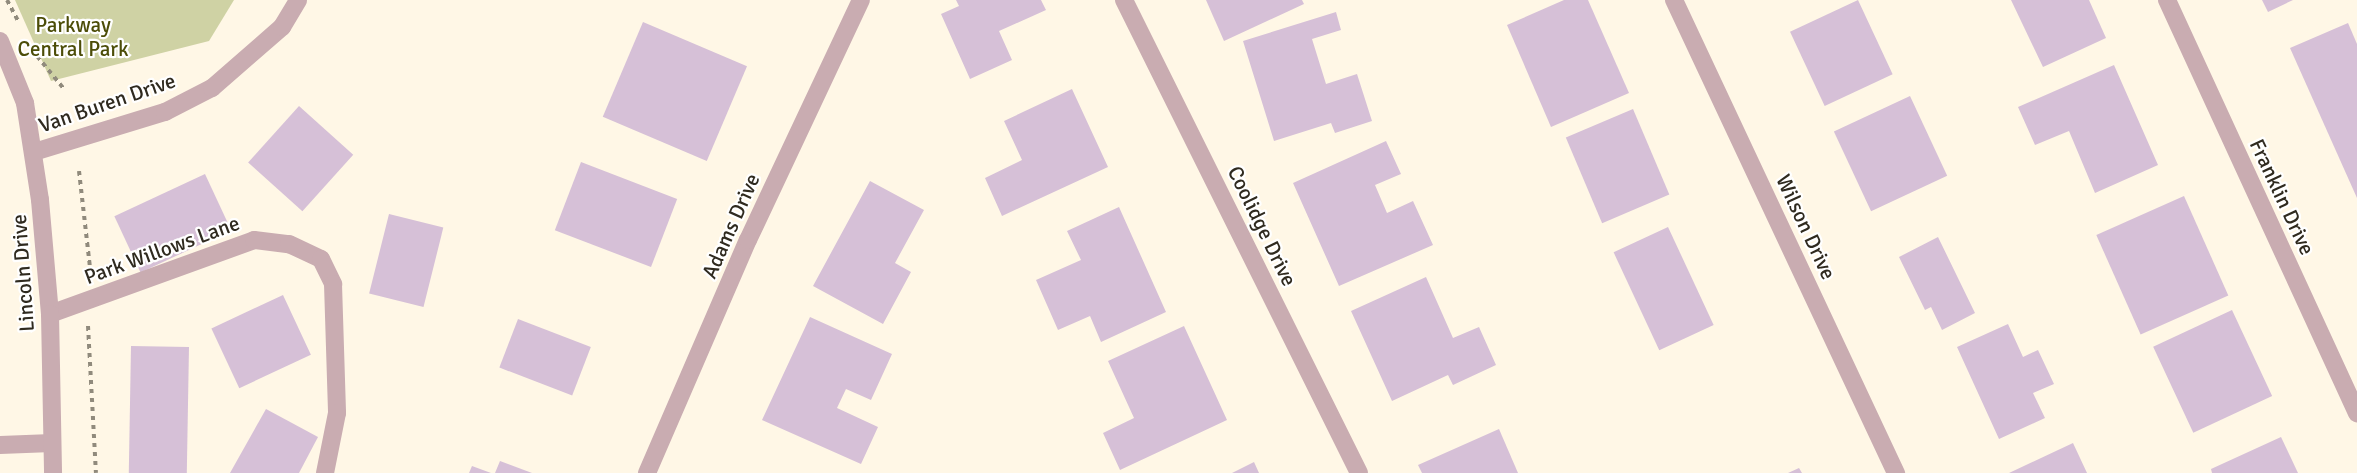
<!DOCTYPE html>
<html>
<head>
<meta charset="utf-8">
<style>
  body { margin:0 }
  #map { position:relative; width:2357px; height:473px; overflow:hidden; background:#fff7e6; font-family:Signika,sans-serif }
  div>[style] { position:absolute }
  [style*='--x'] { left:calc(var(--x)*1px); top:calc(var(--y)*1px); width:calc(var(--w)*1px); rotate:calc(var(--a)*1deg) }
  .green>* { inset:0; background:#cfd2a4 }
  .building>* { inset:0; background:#d6c0d7; transform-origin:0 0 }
  .path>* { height:4px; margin-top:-2px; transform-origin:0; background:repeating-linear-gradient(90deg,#908a7c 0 4.5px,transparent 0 9px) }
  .service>* { height:18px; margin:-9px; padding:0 9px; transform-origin:9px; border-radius:9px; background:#c9acb1 }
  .minor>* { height:18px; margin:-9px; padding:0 9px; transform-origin:9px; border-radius:9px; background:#c9acb1 }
  .tertiary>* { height:18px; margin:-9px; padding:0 9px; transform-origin:9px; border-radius:9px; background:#c9acb1 }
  span { translate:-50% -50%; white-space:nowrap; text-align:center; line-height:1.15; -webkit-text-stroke:4.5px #fff; paint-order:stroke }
  .park-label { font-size:21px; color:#4c4d08 }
  .street-label { font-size:21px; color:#2f2a1f }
</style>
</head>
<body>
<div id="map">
  <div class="green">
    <i style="clip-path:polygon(15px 0,234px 0,209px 41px,51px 81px)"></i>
  </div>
  <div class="building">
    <i style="clip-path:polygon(956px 0,1041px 0,1046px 10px,999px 31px,1012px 60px,970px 79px,941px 14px,959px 6px)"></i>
    <i style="clip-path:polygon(1206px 0,1302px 0,1304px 4px,1224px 41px)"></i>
    <i style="clip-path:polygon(1564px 0,1588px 0,1629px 93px,1551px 127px,1507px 25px)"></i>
    <i style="left:1858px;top:0;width:82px;height:75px;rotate:65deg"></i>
    <i style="clip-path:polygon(2011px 0,2089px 0,2106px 38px,2043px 67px)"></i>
    <i style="clip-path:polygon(2262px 0,2293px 0,2268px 12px)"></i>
    <i style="clip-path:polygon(1336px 12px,1341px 30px,1312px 39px,1326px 84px,1357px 74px,1372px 121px,1335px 133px,1331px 123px,1274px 141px,1243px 41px)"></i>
    <i style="left:643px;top:22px;width:113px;height:103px;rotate:23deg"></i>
    <i style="clip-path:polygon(2348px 23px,2357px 44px,2357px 198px,2290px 48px)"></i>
    <i style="clip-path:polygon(2114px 65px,2158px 165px,2095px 193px,2069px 131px,2035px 145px,2018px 107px)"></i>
    <i style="clip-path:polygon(1072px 89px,1108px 167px,1002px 216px,985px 178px,1022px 160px,1004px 121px)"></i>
    <i style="left:1910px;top:96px;width:88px;height:84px;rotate:65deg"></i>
    <i style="left:299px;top:106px;width:73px;height:76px;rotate:42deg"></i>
    <i style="left:1633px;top:109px;width:93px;height:73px;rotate:67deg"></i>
    <i style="clip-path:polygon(1386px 141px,1401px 174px,1375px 185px,1387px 213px,1413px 201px,1433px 245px,1339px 286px,1293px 183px)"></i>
    <i style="left:581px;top:162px;width:103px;height:73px;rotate:21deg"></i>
    <i style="left:205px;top:174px;width:62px;height:100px;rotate:65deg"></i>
    <i style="clip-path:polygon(870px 181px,924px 210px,895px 263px,911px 272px,883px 324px,813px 286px)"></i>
    <i style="left:2184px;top:196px;width:109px;height:96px;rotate:66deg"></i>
    <i style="clip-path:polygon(1119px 207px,1166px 312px,1101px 342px,1090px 316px,1058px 330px,1036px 280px,1081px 260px,1067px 231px)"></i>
    <i style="left:389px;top:214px;width:56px;height:82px;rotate:14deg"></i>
    <i style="left:1668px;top:227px;width:108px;height:60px;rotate:65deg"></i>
    <i style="clip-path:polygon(1938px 237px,1975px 313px,1942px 330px,1931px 307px,1925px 310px,1899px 257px)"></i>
    <i style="clip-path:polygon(1426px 277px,1453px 338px,1479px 327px,1496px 365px,1453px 385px,1448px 375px,1392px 401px,1351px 311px)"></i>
    <i style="left:283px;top:295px;width:66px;height:79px;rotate:65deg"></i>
    <i style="left:2232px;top:310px;width:95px;height:87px;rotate:65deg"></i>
    <i style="clip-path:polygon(810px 317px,892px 354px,871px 400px,846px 389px,837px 408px,878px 427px,861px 464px,762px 420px)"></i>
    <i style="left:518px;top:319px;width:78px;height:52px;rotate:21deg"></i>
    <i style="clip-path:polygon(2008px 324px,2023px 357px,2038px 350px,2054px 384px,2033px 393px,2045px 418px,1999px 439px,1957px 347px)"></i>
    <i style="clip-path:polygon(1184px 326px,1227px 420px,1120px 470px,1103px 433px,1134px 418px,1108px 361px)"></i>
    <i style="left:131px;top:346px;width:58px;height:127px;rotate:1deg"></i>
    <i style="clip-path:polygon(266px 409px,318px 437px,299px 473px,230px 473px)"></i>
    <i style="clip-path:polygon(1499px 429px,1518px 473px,1422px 473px,1418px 465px)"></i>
    <i style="clip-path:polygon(2281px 437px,2298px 473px,2212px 473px,2211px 469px)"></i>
    <i style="clip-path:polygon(2073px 443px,2087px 473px,2009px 473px)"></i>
    <i style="clip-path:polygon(500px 461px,532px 473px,495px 473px)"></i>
    <i style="clip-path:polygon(1254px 462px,1259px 473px,1232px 473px)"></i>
    <i style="clip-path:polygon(472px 466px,491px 473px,469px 473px)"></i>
    <i style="clip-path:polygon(1799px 468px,1802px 473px,1788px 473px)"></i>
  </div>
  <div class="path">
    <i style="--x:7;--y:0;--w:24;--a:62"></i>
    <i style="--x:37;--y:56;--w:43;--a:50.7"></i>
    <i style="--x:79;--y:171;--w:97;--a:83.5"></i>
    <i style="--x:88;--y:326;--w:147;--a:86.9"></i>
  </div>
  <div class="service">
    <i style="--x:0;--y:445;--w:52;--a:-2.2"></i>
  </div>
  <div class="minor">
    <i style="--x:1124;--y:0;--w:528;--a:63.58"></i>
    <i style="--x:1674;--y:0;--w:523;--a:64.86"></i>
    <i style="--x:2167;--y:0;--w:455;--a:65.3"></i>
    <i style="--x:34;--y:152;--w:137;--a:-17"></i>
    <i style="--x:165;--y:112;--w:53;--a:-27.1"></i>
    <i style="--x:212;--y:88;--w:93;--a:-41.1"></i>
    <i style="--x:282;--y:27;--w:31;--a:-59"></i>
    <i style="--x:50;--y:314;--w:217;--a:-19.9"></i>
    <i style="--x:254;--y:240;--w:35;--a:7"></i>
    <i style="--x:289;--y:244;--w:35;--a:25"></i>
    <i style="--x:321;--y:259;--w:28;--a:64"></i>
    <i style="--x:333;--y:284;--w:129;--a:88.2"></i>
    <i style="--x:337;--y:413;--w:61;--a:101.3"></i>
    <i style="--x:647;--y:473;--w:254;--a:-66.6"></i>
    <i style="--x:748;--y:240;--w:265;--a:-64.8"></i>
  </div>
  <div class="tertiary">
    <i style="--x:0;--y:41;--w:67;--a:68"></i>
    <i style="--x:25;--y:103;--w:98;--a:81.2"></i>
    <i style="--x:40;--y:200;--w:114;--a:85"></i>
    <i style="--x:50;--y:314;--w:159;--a:88.9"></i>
  </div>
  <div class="park-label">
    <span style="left:73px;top:37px">Parkway<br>Central Park</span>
  </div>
  <div class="street-label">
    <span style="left:107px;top:103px;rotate:-19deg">Van Buren Drive</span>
    <span style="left:2282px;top:197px;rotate:65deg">Franklin Drive</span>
    <span style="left:731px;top:226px;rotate:-66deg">Adams Drive</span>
    <span style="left:1262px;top:226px;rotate:64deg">Coolidge Drive</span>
    <span style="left:1806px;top:227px;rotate:65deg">Wilson Drive</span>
    <span style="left:162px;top:250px;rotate:-20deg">Park Willows Lane</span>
    <span style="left:23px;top:273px;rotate:-94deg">Lincoln Drive</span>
  </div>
</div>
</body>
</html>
